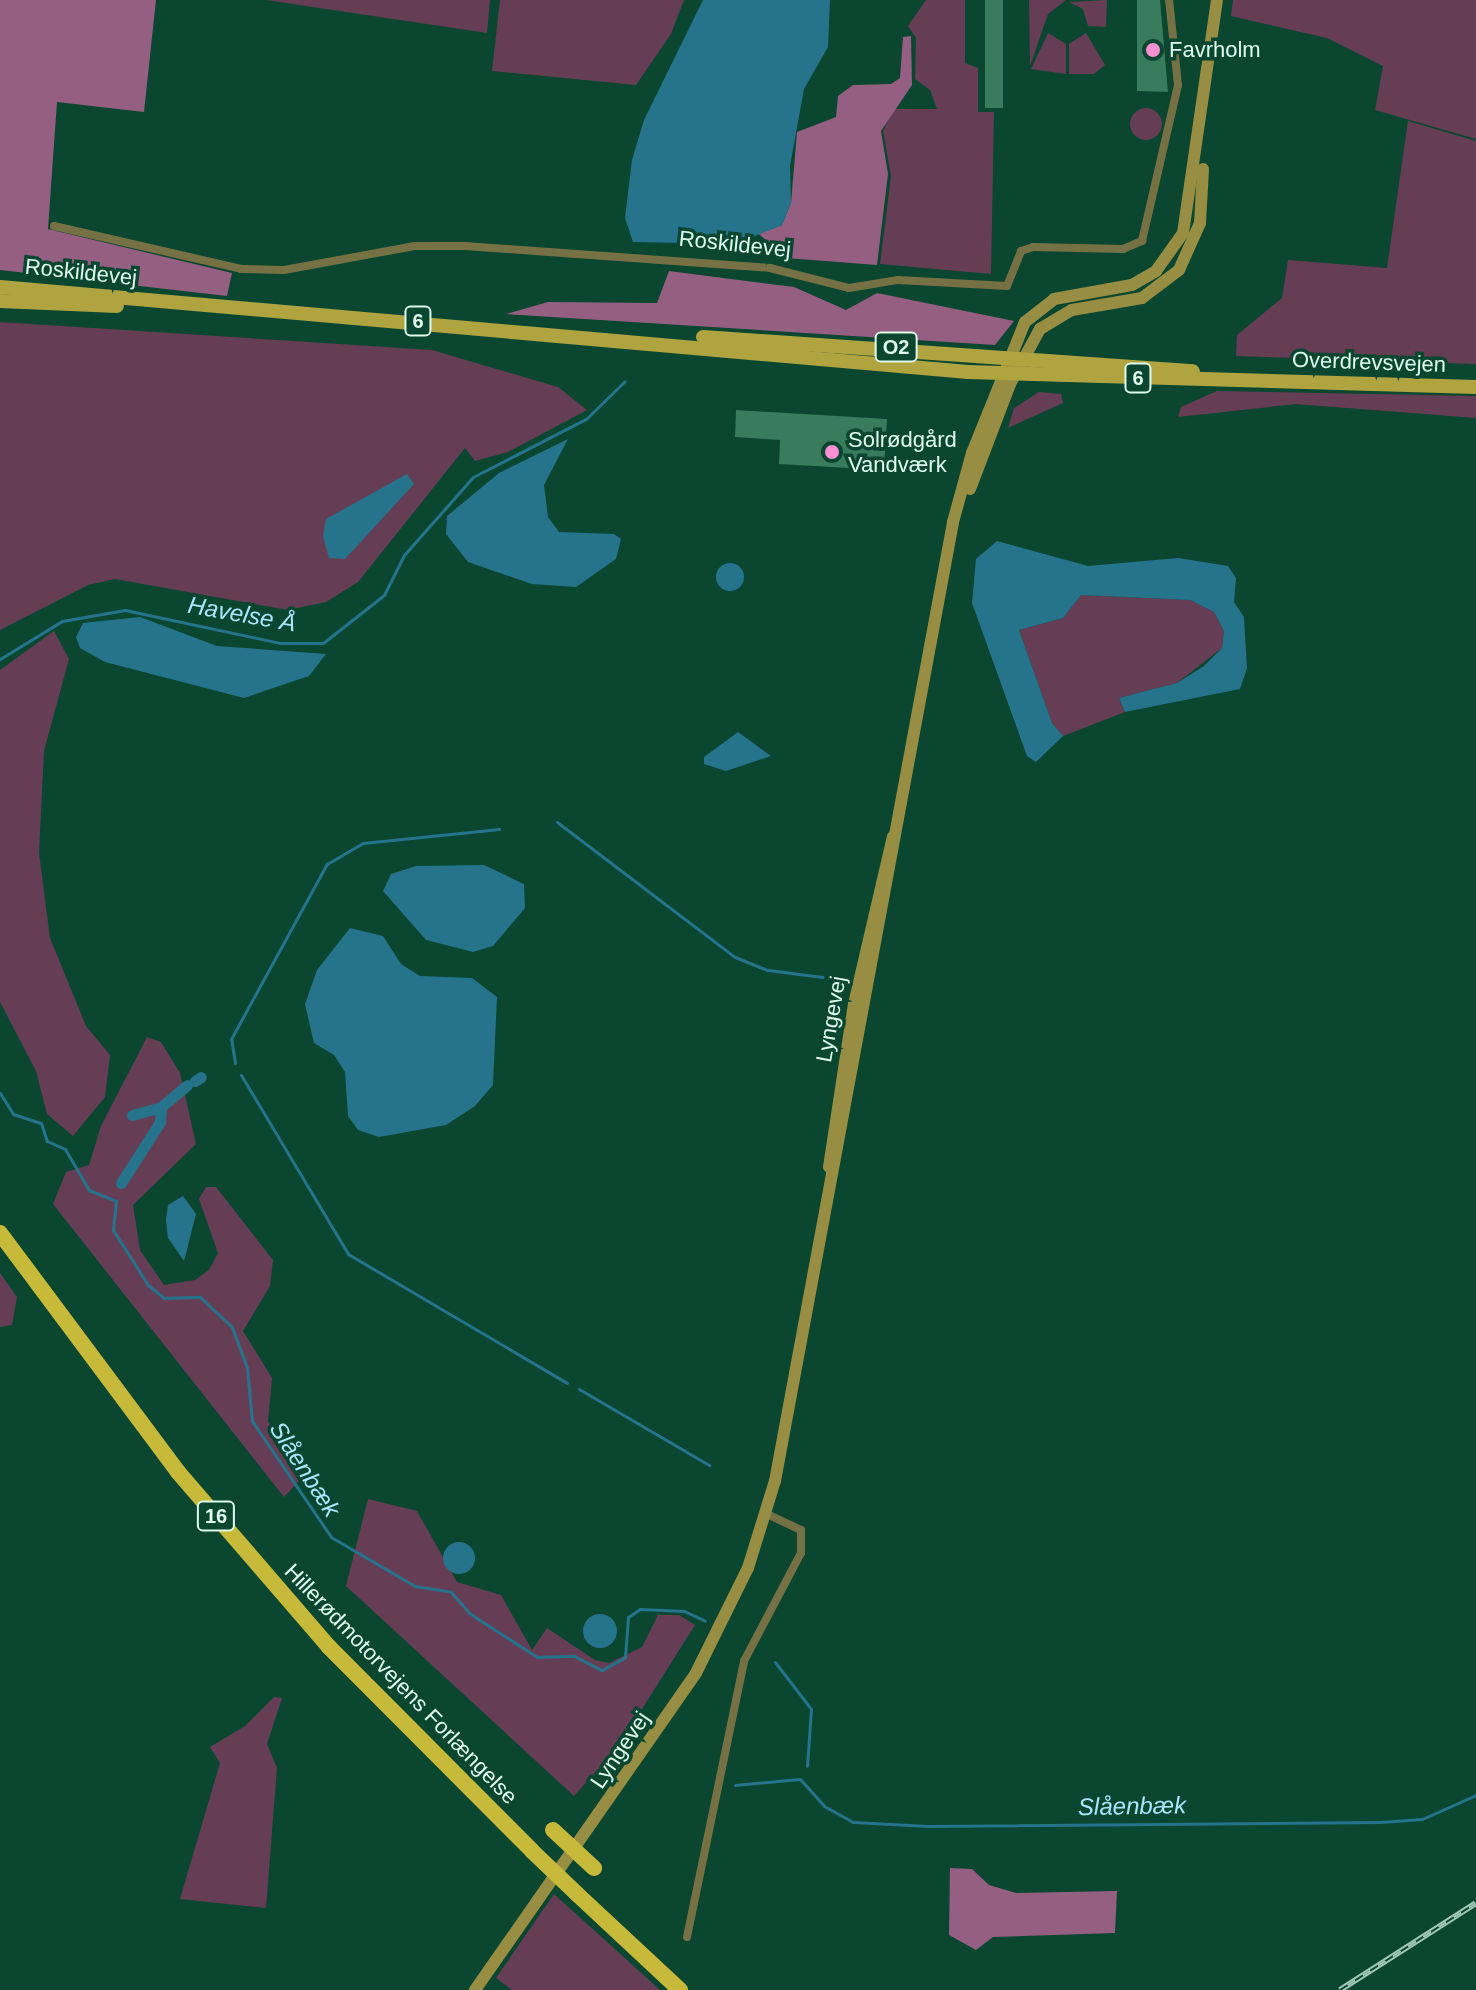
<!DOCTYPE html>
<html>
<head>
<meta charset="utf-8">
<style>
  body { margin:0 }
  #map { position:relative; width:1476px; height:1990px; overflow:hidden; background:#0a4630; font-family:Helvetica,sans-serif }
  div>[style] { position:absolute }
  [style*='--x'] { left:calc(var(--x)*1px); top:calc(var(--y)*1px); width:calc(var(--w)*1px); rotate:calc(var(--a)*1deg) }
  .green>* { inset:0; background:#653e56 }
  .round { border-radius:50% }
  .forest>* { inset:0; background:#945f80 }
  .water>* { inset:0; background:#26748c }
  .stream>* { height:3px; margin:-1.5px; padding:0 1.5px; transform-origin:1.5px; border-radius:1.5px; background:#26748c }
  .canal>* { height:11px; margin:-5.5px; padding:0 5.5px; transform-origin:5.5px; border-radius:5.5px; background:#26748c }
  .building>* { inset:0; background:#387b5d; transform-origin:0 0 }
  .street>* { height:8px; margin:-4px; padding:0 4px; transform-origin:4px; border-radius:4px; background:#767144 }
  .secondary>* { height:12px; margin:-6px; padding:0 6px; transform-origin:6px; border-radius:6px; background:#978e43 }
  .primary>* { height:14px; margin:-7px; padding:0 7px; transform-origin:7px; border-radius:7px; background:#b0a440 }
  .highway>* { height:16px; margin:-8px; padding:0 8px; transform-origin:8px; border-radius:8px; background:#c7b93a }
  .rail>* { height:6px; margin-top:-3px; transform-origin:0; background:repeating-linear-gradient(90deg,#0a4630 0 9px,#a1c7b6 0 18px); box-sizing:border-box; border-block:2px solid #a1c7b6 }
  .highway-bridge>* { height:16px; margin:-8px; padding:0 8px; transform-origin:8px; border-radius:8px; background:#c7b93a }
  .dots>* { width:22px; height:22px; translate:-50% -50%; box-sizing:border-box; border:4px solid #0a4630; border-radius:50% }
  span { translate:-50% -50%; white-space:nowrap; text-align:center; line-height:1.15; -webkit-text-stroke:7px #0a4630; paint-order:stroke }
  .shield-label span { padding:2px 6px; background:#0a4630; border:2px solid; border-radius:6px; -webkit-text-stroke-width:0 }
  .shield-label { font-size:20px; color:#e0fced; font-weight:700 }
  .poi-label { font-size:22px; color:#e0fced }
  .left { translate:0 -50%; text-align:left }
  .street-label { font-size:22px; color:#e0fced }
  .water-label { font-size:24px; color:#aae6fc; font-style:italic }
</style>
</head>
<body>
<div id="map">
  <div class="green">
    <i style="clip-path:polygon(266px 0,490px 0,487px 33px)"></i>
    <i style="clip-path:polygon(500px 0,684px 0,671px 34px,636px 85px,492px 71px)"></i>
    <i style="clip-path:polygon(926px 0,965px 0,965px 63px,978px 68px,978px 112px,994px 112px,991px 274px,880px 264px,891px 176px,883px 131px,894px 109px,937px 109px,930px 90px,915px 79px,916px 38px,908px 26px)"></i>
    <i style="clip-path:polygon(1029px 0,1066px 0,1048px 14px,1030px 66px)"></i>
    <i style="clip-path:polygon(1107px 0,1106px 27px,1088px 26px,1083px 9px,1069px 2px)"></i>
    <i style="clip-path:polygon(1233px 0,1476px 0,1476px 139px,1375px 110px,1383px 66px,1327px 38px,1231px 16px)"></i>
    <i style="clip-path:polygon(1048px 33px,1066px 44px,1066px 74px,1031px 69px)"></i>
    <i style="clip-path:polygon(1086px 33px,1105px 65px,1094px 74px,1069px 74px,1069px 44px)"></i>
    <i class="round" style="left:1130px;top:108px;width:32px;height:32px"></i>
    <i style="clip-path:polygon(1408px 121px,1476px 141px,1476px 364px,1236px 356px,1237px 335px,1282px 298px,1288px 260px,1387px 268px)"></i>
    <i style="clip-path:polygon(0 322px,432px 350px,558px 387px,587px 410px,508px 452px,475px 461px,465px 448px,358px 582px,326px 602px,288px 610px,115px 579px,88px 585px,0 630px)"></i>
    <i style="clip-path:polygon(1217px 391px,1476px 396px,1476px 418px,1296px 404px,1178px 417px,1181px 407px)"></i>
    <i style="clip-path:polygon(1039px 392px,1061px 394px,1063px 403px,1008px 428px,1014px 408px)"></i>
    <i style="clip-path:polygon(1081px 595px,1190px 600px,1214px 612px,1224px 631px,1222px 648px,1177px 683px,1119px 698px,1125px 712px,1063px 736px,1052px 723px,1019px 630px,1063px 618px)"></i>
    <i style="clip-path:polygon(54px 631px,69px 659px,44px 751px,39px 853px,50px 938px,86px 1026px,110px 1055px,105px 1097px,73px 1136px,47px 1114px,36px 1071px,0 1002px,0 670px)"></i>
    <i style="clip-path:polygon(147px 1037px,161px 1042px,180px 1073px,196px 1144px,133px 1205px,140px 1250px,164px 1285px,195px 1280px,209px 1270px,218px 1253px,199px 1199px,206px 1187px,216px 1187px,273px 1260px,270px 1286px,243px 1331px,272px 1378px,268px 1422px,312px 1467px,284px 1497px,53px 1204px,66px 1172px,89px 1165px,101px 1126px)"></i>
    <i style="clip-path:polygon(0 1273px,17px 1297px,12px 1325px,0 1327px)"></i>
    <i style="clip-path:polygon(368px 1499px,417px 1511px,457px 1582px,501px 1595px,532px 1650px,547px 1628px,595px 1660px,609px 1663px,642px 1647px,658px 1615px,679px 1615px,695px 1625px,618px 1747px,574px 1796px,346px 1586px)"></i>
    <i style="clip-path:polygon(274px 1697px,282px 1698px,267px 1744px,277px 1768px,266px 1908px,180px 1899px,220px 1763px,210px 1747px,245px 1726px)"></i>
    <i style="clip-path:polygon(554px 1894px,596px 1932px,660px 1990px,512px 1990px,496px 1978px)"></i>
  </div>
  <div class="forest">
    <i style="clip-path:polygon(0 0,156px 0,144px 112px,57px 102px,48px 229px,232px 273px,227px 296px,0 270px)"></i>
    <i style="clip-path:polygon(911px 36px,912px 85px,881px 131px,888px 174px,877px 265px,786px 258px,759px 234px,782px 225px,791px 203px,797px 132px,836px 117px,838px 96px,853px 85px,891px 84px,900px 78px,903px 37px)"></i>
    <i style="clip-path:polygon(669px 271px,794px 287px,846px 310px,877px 293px,1014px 321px,995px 345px,506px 314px,548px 302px,657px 303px)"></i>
    <i style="clip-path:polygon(950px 1868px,972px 1869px,989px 1885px,1016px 1893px,1117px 1891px,1115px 1933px,993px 1937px,976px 1950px,949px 1935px)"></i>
  </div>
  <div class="water">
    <i style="clip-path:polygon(703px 0,830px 0,828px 47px,804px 89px,790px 166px,791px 203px,782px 225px,735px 244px,633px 242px,625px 218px,632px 160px,644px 120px)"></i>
    <i style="clip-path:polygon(568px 439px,544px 485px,548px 517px,559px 532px,614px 534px,621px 539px,616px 559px,576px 587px,532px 584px,468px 562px,446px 534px,447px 516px,499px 473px)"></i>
    <i style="clip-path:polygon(407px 474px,414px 484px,345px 559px,329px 558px,323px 536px,326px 519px)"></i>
    <i style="clip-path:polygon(997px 541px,1088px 566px,1178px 558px,1228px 566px,1236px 578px,1234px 602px,1244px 617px,1247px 668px,1240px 689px,1125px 712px,1119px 698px,1177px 683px,1204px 666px,1222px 648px,1224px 631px,1214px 612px,1190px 600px,1081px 595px,1063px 618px,1019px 630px,1052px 723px,1063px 736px,1036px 762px,1027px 756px,972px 603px,976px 559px)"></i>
    <i class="round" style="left:716px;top:563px;width:28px;height:28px"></i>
    <i style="clip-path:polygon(140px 617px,217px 646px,326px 654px,309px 676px,244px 698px,105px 662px,80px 648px,76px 637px,83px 623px)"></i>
    <i style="clip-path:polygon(738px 732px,771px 756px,726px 771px,704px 764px,704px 757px)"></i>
    <i style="clip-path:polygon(484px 865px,524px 884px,525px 908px,493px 946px,473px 952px,426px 940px,383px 891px,391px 874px,416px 866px)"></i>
    <i style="clip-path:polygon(350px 928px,383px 936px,401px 964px,420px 976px,472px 978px,497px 997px,493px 1085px,475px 1106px,446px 1125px,379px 1137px,358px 1130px,348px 1116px,345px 1072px,334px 1055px,314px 1043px,305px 1004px,317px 970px)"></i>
    <i style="clip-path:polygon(183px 1196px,196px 1214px,184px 1261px,168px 1238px,166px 1220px,168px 1205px)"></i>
    <i class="round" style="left:443px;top:1542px;width:32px;height:32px"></i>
    <i class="round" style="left:583px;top:1614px;width:34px;height:34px"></i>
  </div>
  <div class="stream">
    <i style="--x:0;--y:659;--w:73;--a:-31.5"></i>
    <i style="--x:62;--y:621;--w:64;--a:-9.9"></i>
    <i style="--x:125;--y:610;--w:158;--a:12"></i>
    <i style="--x:280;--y:643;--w:43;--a:0"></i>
    <i style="--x:323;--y:643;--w:78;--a:-38.2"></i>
    <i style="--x:384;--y:595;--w:45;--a:-63.4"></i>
    <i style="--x:404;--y:555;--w:104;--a:-48.5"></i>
    <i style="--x:473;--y:477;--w:127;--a:-27.2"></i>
    <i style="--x:586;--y:419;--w:54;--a:-44.3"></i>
    <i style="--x:557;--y:822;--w:223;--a:37.2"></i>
    <i style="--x:735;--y:957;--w:35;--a:22"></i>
    <i style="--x:768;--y:970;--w:55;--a:7.3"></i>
    <i style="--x:235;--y:1063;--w:24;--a:-99"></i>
    <i style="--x:231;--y:1039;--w:200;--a:-61.3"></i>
    <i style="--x:327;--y:864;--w:42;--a:-30.3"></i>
    <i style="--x:363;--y:843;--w:137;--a:-5.9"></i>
    <i style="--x:241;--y:1075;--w:209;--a:59.1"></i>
    <i style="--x:348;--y:1254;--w:254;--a:30.5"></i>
    <i style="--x:0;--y:1093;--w:25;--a:58"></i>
    <i style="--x:13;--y:1114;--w:29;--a:18"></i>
    <i style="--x:41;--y:1123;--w:19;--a:72"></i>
    <i style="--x:47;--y:1141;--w:20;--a:24"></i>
    <i style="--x:65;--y:1149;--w:48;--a:59.7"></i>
    <i style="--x:89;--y:1190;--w:29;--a:22"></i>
    <i style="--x:116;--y:1201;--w:29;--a:96"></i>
    <i style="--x:113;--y:1230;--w:65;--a:57.5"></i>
    <i style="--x:148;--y:1285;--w:21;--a:39"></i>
    <i style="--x:164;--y:1298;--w:36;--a:-2"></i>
    <i style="--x:200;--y:1297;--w:44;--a:43.2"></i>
    <i style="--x:232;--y:1327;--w:44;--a:69.9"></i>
    <i style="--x:247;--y:1368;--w:53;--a:84.6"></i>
    <i style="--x:252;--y:1421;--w:140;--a:55.7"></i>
    <i style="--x:331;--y:1537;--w:97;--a:30.3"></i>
    <i style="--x:415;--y:1586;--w:36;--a:9"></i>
    <i style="--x:451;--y:1592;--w:28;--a:49"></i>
    <i style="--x:469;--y:1613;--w:81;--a:32.9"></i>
    <i style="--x:537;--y:1657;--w:37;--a:-2"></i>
    <i style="--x:574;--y:1656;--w:31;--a:27"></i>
    <i style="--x:602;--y:1670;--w:26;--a:-29"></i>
    <i style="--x:625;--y:1657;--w:40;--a:-85.7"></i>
    <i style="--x:628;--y:1617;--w:14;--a:-34"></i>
    <i style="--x:640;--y:1609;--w:44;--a:2.6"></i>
    <i style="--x:684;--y:1611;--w:23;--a:25"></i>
    <i style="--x:579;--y:1389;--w:151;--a:30.3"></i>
    <i style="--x:775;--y:1662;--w:59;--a:52.5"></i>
    <i style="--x:811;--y:1709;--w:57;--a:94"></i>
    <i style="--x:735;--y:1785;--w:65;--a:-5.3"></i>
    <i style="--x:800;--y:1779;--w:36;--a:48"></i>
    <i style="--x:824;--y:1806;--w:33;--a:29"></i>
    <i style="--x:853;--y:1822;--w:75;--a:3.1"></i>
    <i style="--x:928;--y:1826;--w:453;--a:-0.5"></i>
    <i style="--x:1381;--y:1822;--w:41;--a:-4.2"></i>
    <i style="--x:1422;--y:1819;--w:59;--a:-24"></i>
  </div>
  <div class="canal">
    <i style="--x:195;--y:1081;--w:7;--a:-34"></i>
    <i style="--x:132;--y:1115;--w:30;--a:-15"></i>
    <i style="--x:161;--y:1107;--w:34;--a:-40"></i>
    <i style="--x:121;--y:1183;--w:72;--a:-57.4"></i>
    <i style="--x:160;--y:1122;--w:15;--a:-86"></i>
  </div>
  <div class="building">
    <i style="left:985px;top:0;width:18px;height:108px"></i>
    <i style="clip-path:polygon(1137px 0,1160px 0,1168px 92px,1137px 91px)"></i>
    <i style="clip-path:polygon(736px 410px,887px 419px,884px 470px,779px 464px,780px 440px,735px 437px)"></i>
  </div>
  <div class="street">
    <i style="--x:54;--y:226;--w:192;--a:12.9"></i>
    <i style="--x:241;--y:269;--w:43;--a:1.3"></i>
    <i style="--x:284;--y:270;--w:133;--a:-10.4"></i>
    <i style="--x:415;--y:246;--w:50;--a:0"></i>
    <i style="--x:465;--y:246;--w:306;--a:4.1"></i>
    <i style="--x:770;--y:268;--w:81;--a:14.2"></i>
    <i style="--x:849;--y:288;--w:50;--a:-9.3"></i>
    <i style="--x:898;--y:280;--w:109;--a:3.2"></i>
    <i style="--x:1007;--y:286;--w:38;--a:-68"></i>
    <i style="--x:1021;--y:251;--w:13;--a:-18"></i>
    <i style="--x:1033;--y:247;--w:90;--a:1.3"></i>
    <i style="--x:1123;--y:249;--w:21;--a:-23"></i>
    <i style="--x:1142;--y:241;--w:160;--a:-77"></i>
    <i style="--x:1178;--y:85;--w:85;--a:-96"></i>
    <i style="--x:687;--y:1937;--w:282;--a:-78.3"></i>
    <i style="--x:744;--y:1661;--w:122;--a:-62.2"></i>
    <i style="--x:801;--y:1553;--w:23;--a:-90"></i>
    <i style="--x:801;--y:1530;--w:38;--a:-155"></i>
  </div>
  <div class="secondary">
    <i style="--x:970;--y:489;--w:112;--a:-69.1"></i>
    <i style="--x:1010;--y:384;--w:63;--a:-61.4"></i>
    <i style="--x:1040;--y:329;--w:37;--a:-31"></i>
    <i style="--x:1072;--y:310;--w:71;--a:-9.7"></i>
    <i style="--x:1142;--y:298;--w:46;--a:-37.1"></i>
    <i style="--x:1179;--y:270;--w:51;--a:-65.9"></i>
    <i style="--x:1200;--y:223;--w:54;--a:-86.8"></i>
    <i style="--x:829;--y:1167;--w:165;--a:-81.3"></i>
    <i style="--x:854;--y:1004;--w:172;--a:-76.9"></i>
    <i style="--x:475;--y:1990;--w:386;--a:-55.1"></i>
    <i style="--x:696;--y:1673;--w:117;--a:-63.7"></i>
    <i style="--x:748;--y:1568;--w:91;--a:-72.8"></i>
    <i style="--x:775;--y:1481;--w:975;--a:-79.48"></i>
    <i style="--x:953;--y:522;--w:72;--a:-74.6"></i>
    <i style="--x:972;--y:453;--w:141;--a:-68"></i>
    <i style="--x:1025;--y:322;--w:37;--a:-38"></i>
    <i style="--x:1054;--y:299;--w:79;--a:-10.2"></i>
    <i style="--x:1132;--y:285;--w:28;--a:-30"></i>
    <i style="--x:1156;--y:271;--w:47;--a:-54.6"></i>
    <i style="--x:1183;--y:233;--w:235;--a:-81.7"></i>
  </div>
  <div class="primary">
    <i style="--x:0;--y:287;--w:972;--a:5.02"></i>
    <i style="--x:968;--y:372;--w:508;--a:1.69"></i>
    <i style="--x:0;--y:301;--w:117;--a:2.4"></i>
    <i style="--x:703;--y:337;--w:491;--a:4"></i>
  </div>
  <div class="highway">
    <i style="--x:0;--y:1233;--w:298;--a:53.3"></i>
    <i style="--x:178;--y:1472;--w:230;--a:49.2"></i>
    <i style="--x:328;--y:1646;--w:289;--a:45.1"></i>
    <i style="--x:577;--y:1894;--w:141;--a:43"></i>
  </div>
  <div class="rail">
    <i style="--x:1340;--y:1990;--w:161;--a:-32.6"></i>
  </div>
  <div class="highway-bridge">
    <i style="--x:553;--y:1830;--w:56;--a:42.8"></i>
    <i style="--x:532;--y:1851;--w:62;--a:43.7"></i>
  </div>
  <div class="dots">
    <i style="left:1153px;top:50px;background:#f690d0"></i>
    <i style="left:832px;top:452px;background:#f690d0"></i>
  </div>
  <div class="shield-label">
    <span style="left:418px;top:321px">6</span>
    <span style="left:896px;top:347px">O2</span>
    <span style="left:1138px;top:378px">6</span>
    <span style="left:216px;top:1516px">16</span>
  </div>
  <div class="poi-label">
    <span class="left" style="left:1169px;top:50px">Favrholm</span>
    <span class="left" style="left:848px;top:452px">Solrødgård<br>Vandværk</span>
  </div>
  <div class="street-label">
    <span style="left:735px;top:244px;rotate:6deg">Roskildevej</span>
    <span style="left:81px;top:272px;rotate:6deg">Roskildevej</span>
    <span style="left:1369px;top:362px;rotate:2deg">Overdrevsvejen</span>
    <span style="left:831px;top:1019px;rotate:-80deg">Lyngevej</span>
    <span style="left:401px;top:1684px;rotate:46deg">Hillerødmotorvejens Forlængelse</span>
    <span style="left:620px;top:1750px;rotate:-56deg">Lyngevej</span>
  </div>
  <div class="water-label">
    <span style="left:242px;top:614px;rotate:10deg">Havelse Å</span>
    <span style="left:305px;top:1469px;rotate:57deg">Slåenbæk</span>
    <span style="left:1132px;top:1806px;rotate:-1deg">Slåenbæk</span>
  </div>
</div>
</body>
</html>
